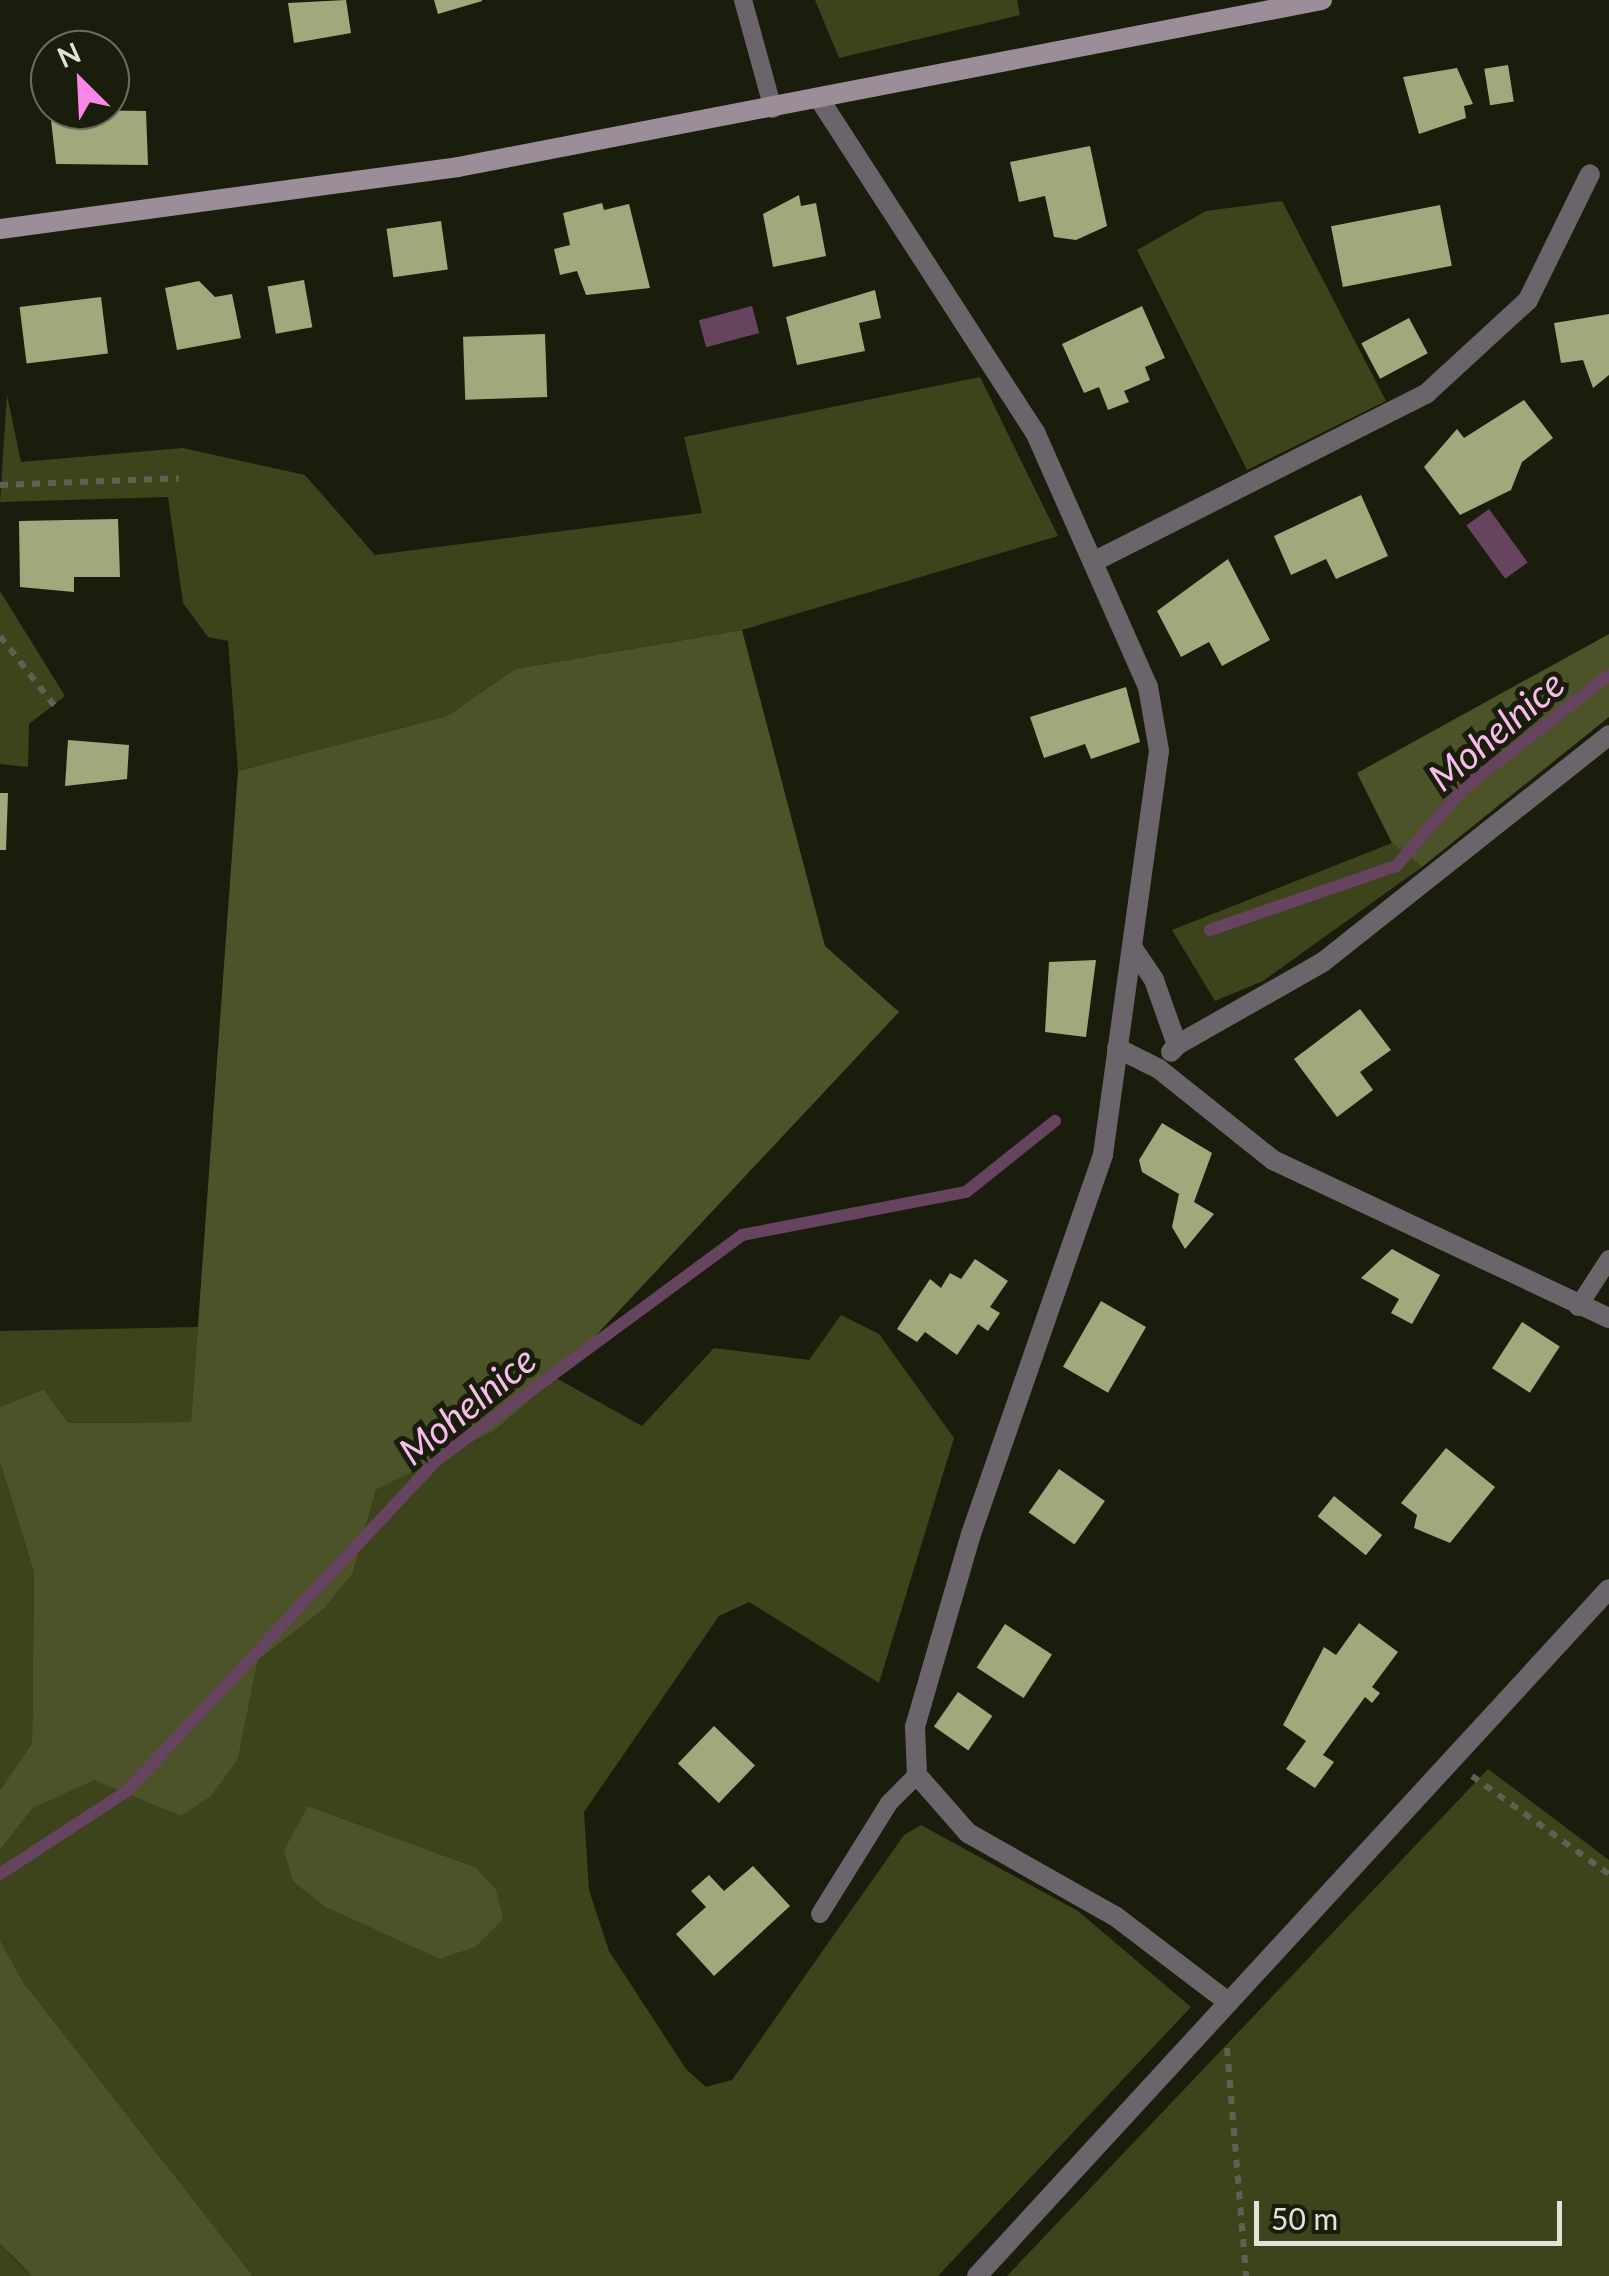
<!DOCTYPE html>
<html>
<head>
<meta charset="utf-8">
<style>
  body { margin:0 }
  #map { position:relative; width:1609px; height:2276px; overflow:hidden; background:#1a1d0c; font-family:Lato,sans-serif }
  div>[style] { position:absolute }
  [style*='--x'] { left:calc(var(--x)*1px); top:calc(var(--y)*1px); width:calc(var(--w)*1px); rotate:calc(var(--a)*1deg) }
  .green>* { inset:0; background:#3d431a }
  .forest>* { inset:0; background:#4d5329 }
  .water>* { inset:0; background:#664460; transform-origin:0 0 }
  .stream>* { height:12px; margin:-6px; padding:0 6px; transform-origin:6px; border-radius:6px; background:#664460 }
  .building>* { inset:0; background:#a1a97c; transform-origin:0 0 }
  .path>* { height:6px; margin-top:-3px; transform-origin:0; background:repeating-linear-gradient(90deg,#5f6253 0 8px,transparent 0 16px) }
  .lane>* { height:18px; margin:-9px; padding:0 9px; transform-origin:9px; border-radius:9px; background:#6c646b }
  .street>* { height:20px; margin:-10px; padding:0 10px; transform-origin:10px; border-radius:10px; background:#6c646b }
  .secondary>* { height:20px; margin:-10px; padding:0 10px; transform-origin:10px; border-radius:10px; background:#9b8e98 }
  span { translate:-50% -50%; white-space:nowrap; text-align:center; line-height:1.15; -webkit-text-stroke:10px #1a1d0c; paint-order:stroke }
  .water-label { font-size:38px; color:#f8bced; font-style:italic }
  .north { position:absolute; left:30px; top:30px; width:100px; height:100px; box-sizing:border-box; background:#1a1d0c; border:2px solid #6a6c5e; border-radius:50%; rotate:336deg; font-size:28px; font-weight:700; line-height:40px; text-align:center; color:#e1e3d8 }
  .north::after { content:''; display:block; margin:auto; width:35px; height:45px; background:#f987e8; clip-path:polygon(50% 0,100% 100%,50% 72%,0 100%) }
  .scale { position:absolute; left:1254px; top:2201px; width:308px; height:45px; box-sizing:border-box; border:5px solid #e1e3d8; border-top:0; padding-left:12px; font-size:30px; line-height:35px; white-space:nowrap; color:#e1e3d8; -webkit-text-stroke:8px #1a1d0c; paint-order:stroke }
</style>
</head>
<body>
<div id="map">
  <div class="green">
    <i style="clip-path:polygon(815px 0,1017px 0,1020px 15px,839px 58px)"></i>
    <i style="clip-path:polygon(1282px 201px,1386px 401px,1247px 470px,1137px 250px,1206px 211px)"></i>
    <i style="clip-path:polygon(980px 377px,1058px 536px,742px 630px,515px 669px,447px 716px,238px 771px,228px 641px,208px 637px,183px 603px,168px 497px,0 502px,7px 395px,21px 462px,183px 448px,305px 475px,375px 555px,702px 513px,684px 437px)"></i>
    <i style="clip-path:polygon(0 591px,65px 696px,29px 724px,28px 767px,0 764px)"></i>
    <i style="clip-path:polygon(1392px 843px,1422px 867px,1263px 981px,1215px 1001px,1172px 930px)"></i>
    <i style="clip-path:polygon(evenodd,841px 1315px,879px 1334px,954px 1438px,879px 1683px,749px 1602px,719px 1616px,584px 1812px,589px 1890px,609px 1951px,686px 2069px,706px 2087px,732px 2080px,904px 1835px,921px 1825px,1078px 1911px,1191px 2007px,938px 2276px,253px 2276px,23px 1982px,0 1940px,0 1850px,33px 1808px,94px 1779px,181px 1816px,238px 1759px,258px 1660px,324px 1609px,353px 1573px,376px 1490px,494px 1431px,556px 1378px,642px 1426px,714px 1348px,809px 1360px,841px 1315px,308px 1806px,475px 1867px,439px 1959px,325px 1907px,293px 1882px,308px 1806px)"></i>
    <i style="clip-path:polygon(198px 1327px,191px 1422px,68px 1423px,44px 1389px,0 1407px,0 1331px)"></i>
    <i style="clip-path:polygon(0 1462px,34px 1573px,32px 1743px,0 1790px)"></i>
    <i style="clip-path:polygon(1488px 1769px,1609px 1860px,1609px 2276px,1007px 2276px)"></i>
    <i style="clip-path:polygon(0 2244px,18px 2263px,32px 2276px,0 2276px)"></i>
  </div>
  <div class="forest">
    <i style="clip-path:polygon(742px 630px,825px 946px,899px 1012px,556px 1378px,494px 1431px,376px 1490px,353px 1573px,324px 1609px,258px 1660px,238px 1759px,211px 1796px,181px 1816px,94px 1780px,33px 1808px,0 1850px,0 1790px,32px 1743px,34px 1573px,0 1462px,0 1407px,44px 1389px,68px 1423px,191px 1422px,238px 771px,447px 716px,515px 669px)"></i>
    <i style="clip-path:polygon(1609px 634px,1609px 717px,1422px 867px,1392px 843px,1357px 773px)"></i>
    <i style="clip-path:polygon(308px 1806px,475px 1867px,496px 1890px,503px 1919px,475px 1947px,439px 1959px,325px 1907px,293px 1882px,284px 1850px)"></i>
    <i style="clip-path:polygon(0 1940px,23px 1982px,253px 2276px,32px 2276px,0 2244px)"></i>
  </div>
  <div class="water">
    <i style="left:752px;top:306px;width:28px;height:55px;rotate:75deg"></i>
    <i style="left:1489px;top:509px;width:66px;height:28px;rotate:54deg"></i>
  </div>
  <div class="stream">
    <i style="--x:1210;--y:930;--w:197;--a:-19"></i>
    <i style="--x:1396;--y:866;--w:102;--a:-49"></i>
    <i style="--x:1463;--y:789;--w:185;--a:-38"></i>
    <i style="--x:0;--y:1874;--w:150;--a:-33.1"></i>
    <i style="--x:126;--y:1792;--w:455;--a:-46.9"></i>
    <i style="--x:437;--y:1460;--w:379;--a:-36.4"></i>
    <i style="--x:742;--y:1235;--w:228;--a:-10.9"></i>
    <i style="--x:966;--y:1192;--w:114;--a:-38.6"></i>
  </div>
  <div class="building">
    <i style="clip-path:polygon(346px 0,351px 33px,294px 43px,288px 3px)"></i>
    <i style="clip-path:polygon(434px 0,482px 0,482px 1px,438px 14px)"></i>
    <i style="left:1508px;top:65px;width:37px;height:24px;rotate:81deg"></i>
    <i style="clip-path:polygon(1457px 68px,1473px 104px,1464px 106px,1466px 118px,1419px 134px,1403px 77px)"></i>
    <i style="clip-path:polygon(74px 110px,146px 111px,148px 165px,56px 164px,51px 120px)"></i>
    <i style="clip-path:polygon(1090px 146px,1107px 226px,1076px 240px,1054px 237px,1045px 196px,1019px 202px,1010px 162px)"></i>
    <i style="clip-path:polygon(799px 195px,801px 206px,816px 203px,826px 256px,773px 267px,763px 214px)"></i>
    <i style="clip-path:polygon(602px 203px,604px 210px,629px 204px,650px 288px,586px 295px,577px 271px,560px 275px,554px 249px,570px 245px,563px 213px)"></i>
    <i style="left:1440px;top:205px;width:62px;height:111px;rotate:79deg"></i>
    <i style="left:441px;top:221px;width:49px;height:55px;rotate:82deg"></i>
    <i style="left:304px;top:280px;width:48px;height:37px;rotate:80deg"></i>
    <i style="clip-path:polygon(199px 281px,215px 297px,232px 294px,241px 338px,177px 350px,165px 288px)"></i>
    <i style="clip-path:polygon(875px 290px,881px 318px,859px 323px,865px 351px,797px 365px,786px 317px)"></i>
    <i style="left:101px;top:297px;width:57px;height:82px;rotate:83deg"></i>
    <i style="clip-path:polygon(1142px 306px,1165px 358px,1145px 367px,1150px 380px,1124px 391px,1129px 402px,1108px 410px,1099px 387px,1084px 393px,1062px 344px)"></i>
    <i style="clip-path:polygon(1609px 314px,1609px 375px,1593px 388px,1583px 360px,1561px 363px,1554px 323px)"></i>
    <i style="left:1409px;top:318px;width:40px;height:54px;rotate:62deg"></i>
    <i style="left:545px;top:334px;width:63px;height:82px;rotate:88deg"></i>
    <i style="clip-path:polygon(1524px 400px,1553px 438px,1522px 462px,1511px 490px,1460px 515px,1424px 467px,1457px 429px,1464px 438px)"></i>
    <i style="clip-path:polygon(1361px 495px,1388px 556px,1336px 579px,1326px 559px,1291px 575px,1274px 536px)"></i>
    <i style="clip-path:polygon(118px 519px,120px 577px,74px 577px,74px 592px,20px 587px,19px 521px)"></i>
    <i style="clip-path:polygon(1228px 559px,1270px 640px,1222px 666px,1209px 642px,1181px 657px,1157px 611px)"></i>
    <i style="clip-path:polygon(1126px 687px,1140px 742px,1091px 759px,1085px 744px,1044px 758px,1030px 717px)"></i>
    <i style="clip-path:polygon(68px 740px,129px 745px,127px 779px,65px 786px)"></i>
    <i style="clip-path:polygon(0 793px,8px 793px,6px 850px,0 850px)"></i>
    <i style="clip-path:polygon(1096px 960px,1086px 1037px,1045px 1032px,1049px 962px)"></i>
    <i style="clip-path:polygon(1360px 1009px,1391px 1050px,1360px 1072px,1373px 1090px,1337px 1117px,1294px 1059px)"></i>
    <i style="clip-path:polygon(1162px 1123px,1212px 1153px,1194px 1202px,1214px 1214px,1185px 1249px,1172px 1227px,1179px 1194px,1142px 1172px,1139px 1160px)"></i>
    <i style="clip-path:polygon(1392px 1249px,1440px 1275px,1412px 1324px,1391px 1313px,1399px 1299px,1361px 1278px)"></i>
    <i style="clip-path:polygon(975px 1259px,1008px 1281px,990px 1307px,1000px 1313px,988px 1331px,978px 1324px,957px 1355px,925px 1332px,917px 1342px,897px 1329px,930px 1279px,941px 1288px,950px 1273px,961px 1279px)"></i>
    <i style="left:1101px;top:1301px;width:52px;height:76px;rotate:30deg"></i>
    <i style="left:1522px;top:1322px;width:45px;height:55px;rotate:33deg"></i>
    <i style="clip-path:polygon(1446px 1448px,1495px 1487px,1450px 1543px,1414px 1528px,1417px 1515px,1401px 1503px)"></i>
    <i style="left:1059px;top:1469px;width:56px;height:53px;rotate:35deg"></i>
    <i style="left:1334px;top:1496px;width:62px;height:26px;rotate:39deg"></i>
    <i style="clip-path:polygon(1359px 1623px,1398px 1652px,1372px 1687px,1380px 1693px,1372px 1703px,1365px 1697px,1323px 1755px,1334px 1762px,1315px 1788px,1286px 1769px,1306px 1741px,1283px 1725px,1324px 1647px,1336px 1655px)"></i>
    <i style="left:1005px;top:1624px;width:56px;height:52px;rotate:33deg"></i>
    <i style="left:958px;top:1692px;width:42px;height:42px;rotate:35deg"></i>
    <i style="left:714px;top:1726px;width:57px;height:52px;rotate:44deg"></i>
    <i style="clip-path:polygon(753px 1866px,790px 1906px,714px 1976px,676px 1934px,706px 1907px,691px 1891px,709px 1875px,724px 1891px)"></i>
  </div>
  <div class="path">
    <i style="--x:0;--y:485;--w:179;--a:-2.2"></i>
    <i style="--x:0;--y:636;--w:88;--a:52"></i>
    <i style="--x:1472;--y:1776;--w:168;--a:35.6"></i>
    <i style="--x:1227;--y:2048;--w:229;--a:85.2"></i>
  </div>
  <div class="lane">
    <i style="--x:743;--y:0;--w:113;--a:74.6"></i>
    <i style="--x:1578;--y:1307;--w:57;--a:-57.1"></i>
    <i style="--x:820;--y:1914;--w:131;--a:-58.1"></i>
    <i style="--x:889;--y:1803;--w:40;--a:-45"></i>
  </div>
  <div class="street">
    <i style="--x:820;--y:100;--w:396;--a:57.1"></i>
    <i style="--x:1035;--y:432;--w:279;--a:66.1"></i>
    <i style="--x:1148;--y:687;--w:65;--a:80.2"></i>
    <i style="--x:1159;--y:751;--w:408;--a:97.9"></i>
    <i style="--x:1103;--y:1155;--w:401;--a:109.2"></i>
    <i style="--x:971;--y:1534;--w:201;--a:106.2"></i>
    <i style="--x:915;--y:1727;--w:48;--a:87.6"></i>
    <i style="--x:917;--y:1775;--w:77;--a:48.7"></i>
    <i style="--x:968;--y:1833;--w:169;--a:29.5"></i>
    <i style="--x:1115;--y:1916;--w:142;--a:37.3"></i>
    <i style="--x:1093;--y:562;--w:374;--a:-26.8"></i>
    <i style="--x:1427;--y:393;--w:137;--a:-42.6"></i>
    <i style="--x:1528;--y:300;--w:140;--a:-63.8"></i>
    <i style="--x:1132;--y:947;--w:40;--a:56"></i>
    <i style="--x:1154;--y:980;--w:69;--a:70.5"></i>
    <i style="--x:1177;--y:1045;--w:9;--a:131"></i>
    <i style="--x:1177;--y:1045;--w:168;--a:-29.6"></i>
    <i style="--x:1323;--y:962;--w:365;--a:-38.4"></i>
    <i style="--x:1117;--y:1048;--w:47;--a:26.6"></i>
    <i style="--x:1159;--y:1069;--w:146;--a:38.6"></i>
    <i style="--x:1273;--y:1160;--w:371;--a:25.2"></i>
    <i style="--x:977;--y:2276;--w:933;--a:-47.39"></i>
  </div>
  <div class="secondary">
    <i style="--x:0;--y:229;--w:462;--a:-7.7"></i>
    <i style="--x:458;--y:167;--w:880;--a:-10.94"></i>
  </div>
  <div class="water-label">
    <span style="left:1496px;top:730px;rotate:-40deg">Mohelnice</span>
    <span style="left:467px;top:1405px;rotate:-39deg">Mohelnice</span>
  </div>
  <div class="north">N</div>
  <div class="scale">50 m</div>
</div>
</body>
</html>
